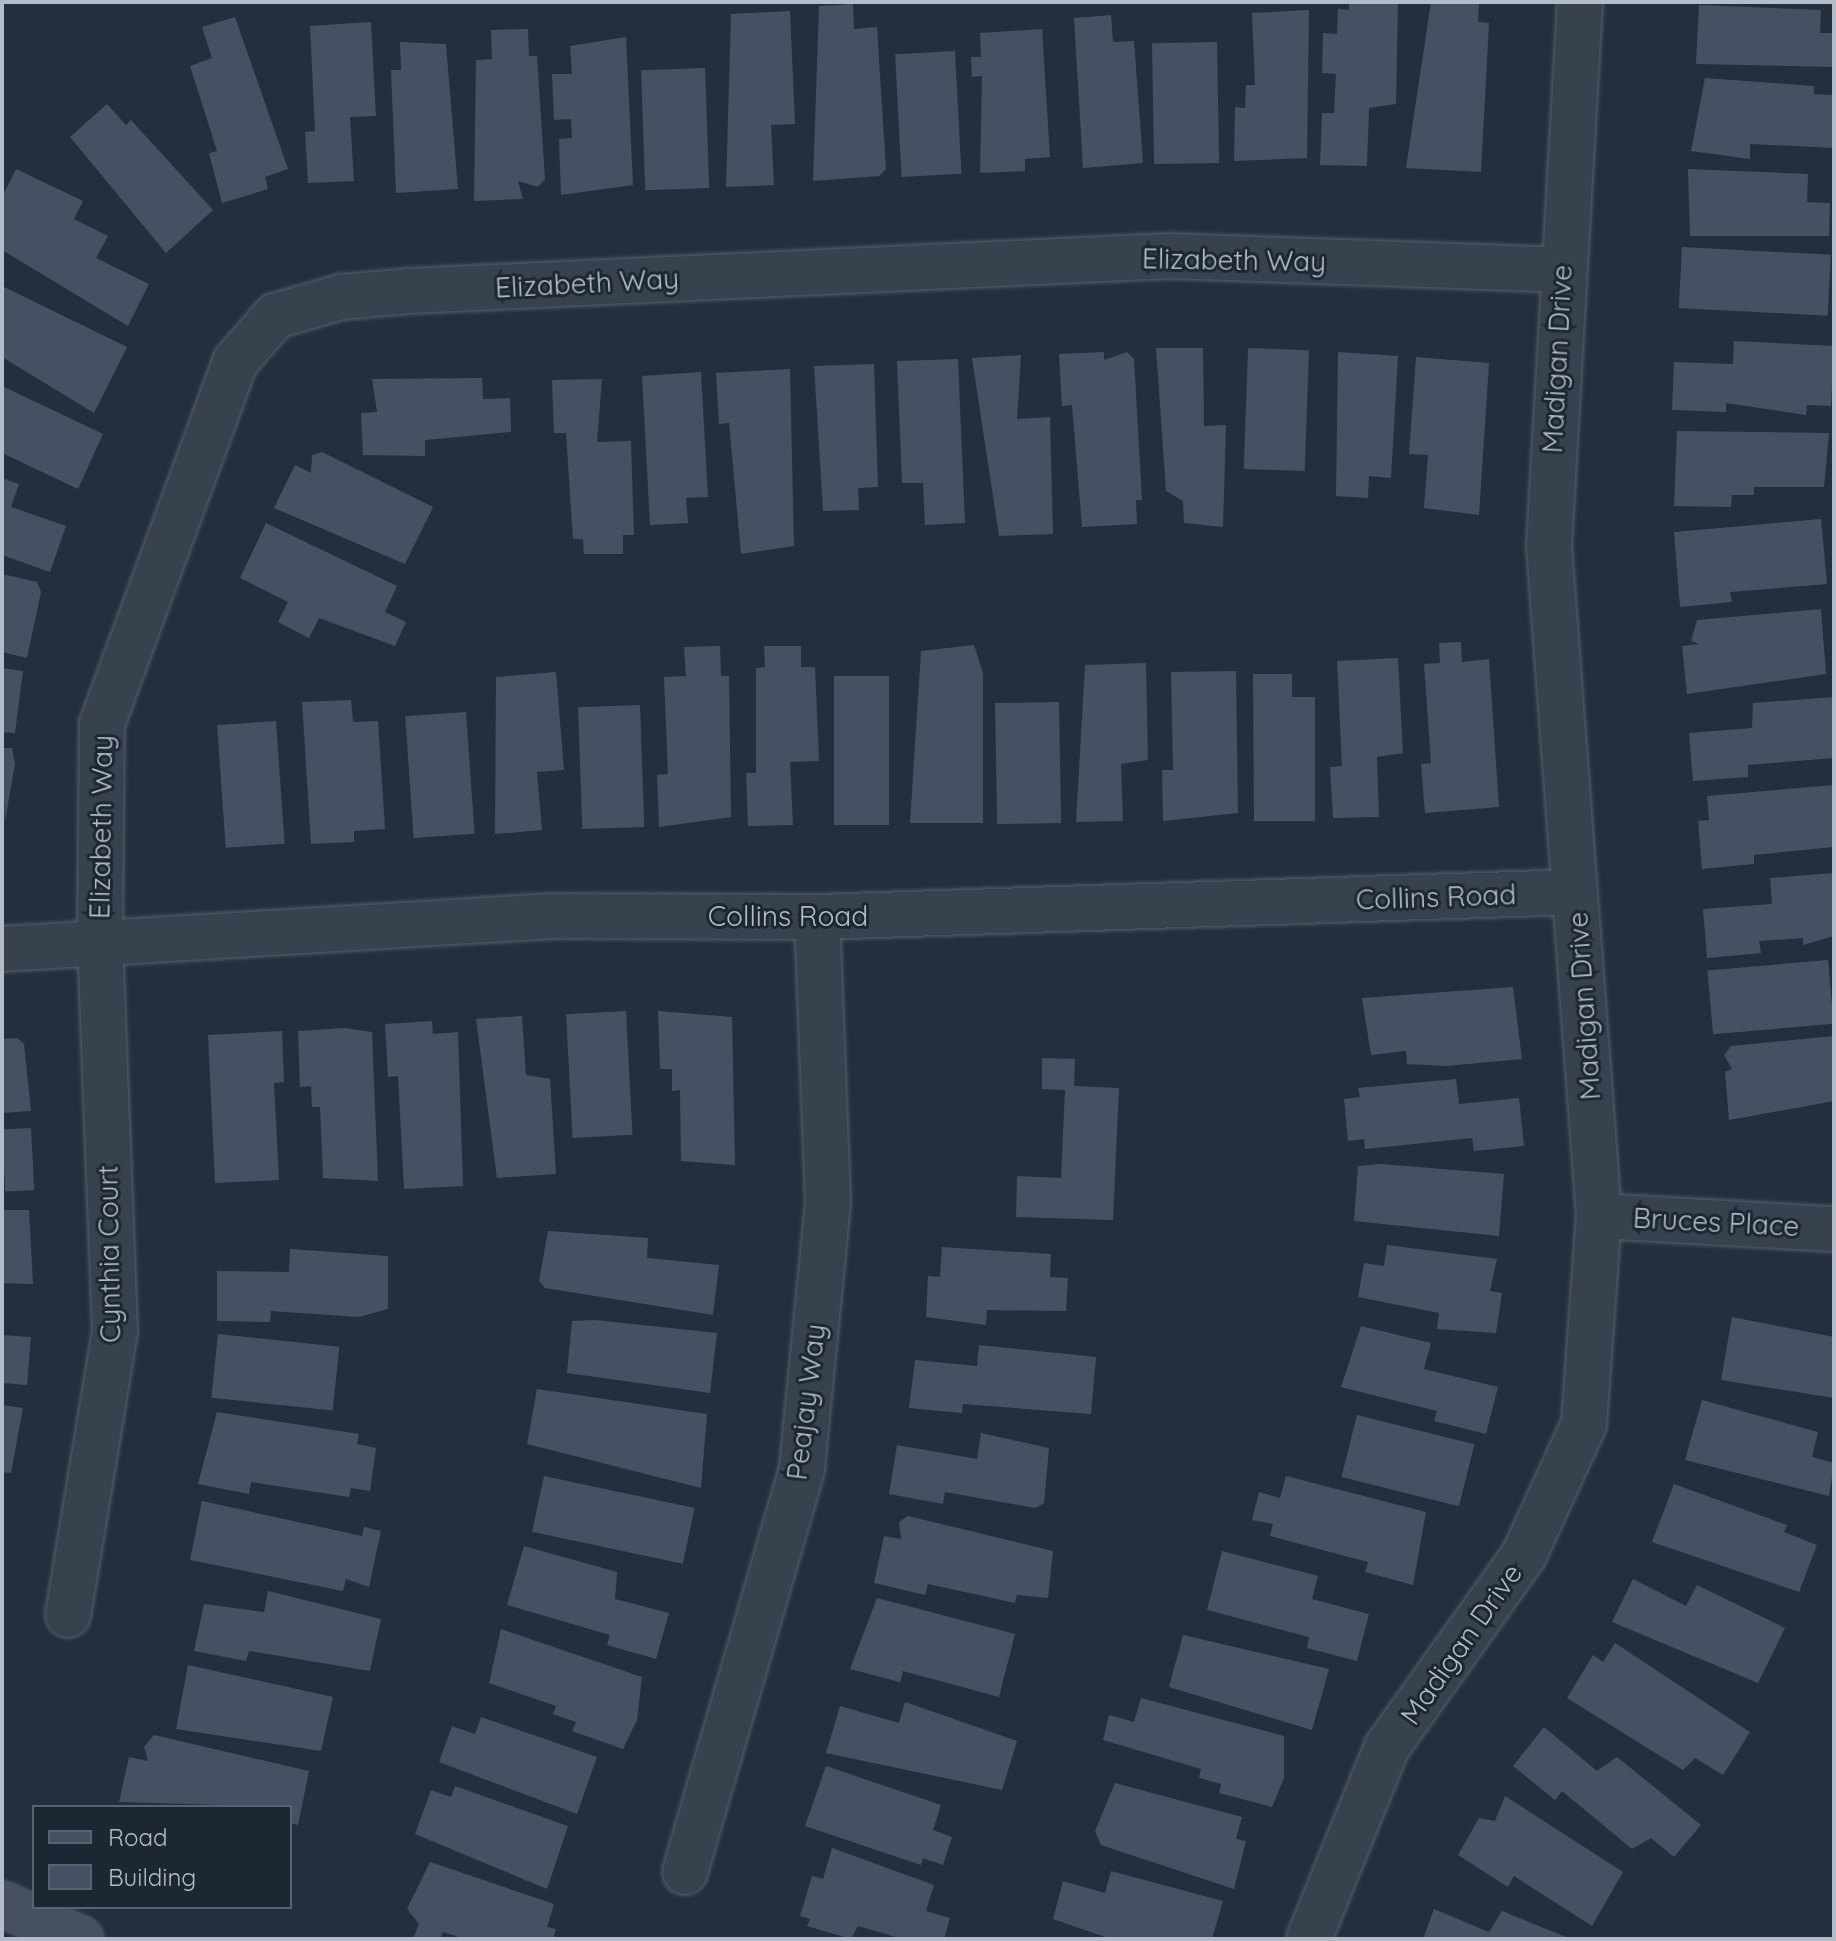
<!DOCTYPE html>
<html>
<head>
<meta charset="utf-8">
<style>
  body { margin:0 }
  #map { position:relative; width:1836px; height:1941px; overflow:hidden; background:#242f3e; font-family:Quicksand,sans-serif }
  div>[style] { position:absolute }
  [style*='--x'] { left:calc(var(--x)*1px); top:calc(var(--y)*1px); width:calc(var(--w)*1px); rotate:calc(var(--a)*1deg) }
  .building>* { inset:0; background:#455162; transform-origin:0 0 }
  .roads { filter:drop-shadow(0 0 2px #565f6c) drop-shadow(0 0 2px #565f6c) }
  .street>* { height:44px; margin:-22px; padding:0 22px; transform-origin:22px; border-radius:22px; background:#38414e }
  .secondary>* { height:44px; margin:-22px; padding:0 22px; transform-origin:22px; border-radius:22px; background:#465061 }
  span { translate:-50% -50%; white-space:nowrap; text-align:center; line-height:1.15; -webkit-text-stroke:6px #1d2633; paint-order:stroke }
  .street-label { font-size:28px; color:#b4bcc9 }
  .frame { position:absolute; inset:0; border:4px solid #b4bcc9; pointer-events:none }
  .legend { position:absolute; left:32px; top:1805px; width:260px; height:104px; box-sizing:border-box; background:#1d2633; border:2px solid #59626f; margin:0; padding:10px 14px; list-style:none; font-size:24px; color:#b4bcc9 }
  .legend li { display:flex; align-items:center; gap:16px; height:40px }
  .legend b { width:40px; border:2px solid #59626f }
</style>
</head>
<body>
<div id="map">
  <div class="building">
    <i style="clip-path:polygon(1349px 2px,1398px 2px,1396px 104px,1369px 108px,1367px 166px,1320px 165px,1322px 113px,1334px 113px,1336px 74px,1322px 73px,1323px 33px,1337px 34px,1338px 9px,1349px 10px)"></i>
    <i style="clip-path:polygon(1431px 2px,1479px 2px,1478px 22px,1489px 23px,1481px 172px,1406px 168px)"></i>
    <i style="clip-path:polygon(853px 4px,854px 29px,877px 27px,886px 169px,879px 176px,813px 181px,819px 6px)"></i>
    <i style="clip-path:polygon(1699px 5px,1821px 10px,1820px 33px,1834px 33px,1834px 67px,1696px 64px)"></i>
    <i style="clip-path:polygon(1309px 10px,1307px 158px,1234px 161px,1235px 107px,1245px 108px,1246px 85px,1255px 85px,1252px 13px)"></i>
    <i style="clip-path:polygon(790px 11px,795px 124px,771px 125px,774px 185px,726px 187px,731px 14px)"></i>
    <i style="clip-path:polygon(1111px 15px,1113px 42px,1134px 41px,1143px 163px,1083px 168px,1074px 18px)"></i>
    <i style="clip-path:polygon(235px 17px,288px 169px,265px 177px,268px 189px,222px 203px,209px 153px,217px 151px,190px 66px,212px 58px,202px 27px)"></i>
    <i style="clip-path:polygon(371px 22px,376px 116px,350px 117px,354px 181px,308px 183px,305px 132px,315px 131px,310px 26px)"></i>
    <i style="clip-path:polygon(528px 29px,529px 56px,537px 56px,545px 179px,538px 187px,518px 181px,523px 199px,474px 201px,476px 60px,492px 59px,491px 30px)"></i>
    <i style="clip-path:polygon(1042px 29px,1050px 157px,1025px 159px,1025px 171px,980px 173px,982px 76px,972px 77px,971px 57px,981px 57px,980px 33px)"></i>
    <i style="clip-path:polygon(626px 37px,633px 185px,561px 195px,559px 139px,572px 138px,571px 119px,554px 120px,552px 74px,572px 74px,570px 46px)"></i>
    <i style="clip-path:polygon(400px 42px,446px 44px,458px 189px,396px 193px,391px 70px,401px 70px)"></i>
    <i style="left:1217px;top:42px;width:121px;height:65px;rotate:89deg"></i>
    <i style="left:955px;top:51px;width:123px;height:60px;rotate:87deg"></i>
    <i style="left:705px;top:68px;width:120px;height:64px;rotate:88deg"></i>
    <i style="clip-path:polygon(1705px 78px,1814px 86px,1814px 94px,1834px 95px,1834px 148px,1750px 144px,1750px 159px,1691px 151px)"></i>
    <i style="clip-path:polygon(107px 104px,126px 125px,131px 120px,213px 210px,166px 253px,70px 137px)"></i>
    <i style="clip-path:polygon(16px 169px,83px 201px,74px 219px,108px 236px,96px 258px,149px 284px,128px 326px,2px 250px,2px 197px)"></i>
    <i style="clip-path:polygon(1688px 169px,1808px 174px,1807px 202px,1830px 203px,1829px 236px,1690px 236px)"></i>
    <i style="left:1682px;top:247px;width:149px;height:61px;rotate:3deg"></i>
    <i style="clip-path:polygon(2px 286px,127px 347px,94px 413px,2px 357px)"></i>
    <i style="clip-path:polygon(1734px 341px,1834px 346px,1831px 406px,1807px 405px,1806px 415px,1726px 403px,1726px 412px,1672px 410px,1674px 362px,1733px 364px)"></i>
    <i style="clip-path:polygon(1156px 348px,1203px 348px,1204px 426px,1226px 425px,1223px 527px,1184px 523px,1183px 501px,1166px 491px)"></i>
    <i style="left:1248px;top:348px;width:61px;height:121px;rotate:2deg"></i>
    <i style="clip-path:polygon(1104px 352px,1104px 360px,1127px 352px,1134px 359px,1142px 500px,1136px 500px,1137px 524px,1082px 527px,1072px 405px,1062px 406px,1059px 354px)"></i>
    <i style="clip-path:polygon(1338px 352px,1398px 356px,1391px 478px,1369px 476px,1368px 498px,1336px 496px)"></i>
    <i style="clip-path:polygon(1021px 355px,1017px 419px,1050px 417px,1053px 534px,999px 536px,972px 358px)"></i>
    <i style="clip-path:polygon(1416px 357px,1489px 363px,1479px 515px,1424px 508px,1428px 455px,1409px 454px)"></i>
    <i style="clip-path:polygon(958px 359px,965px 523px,925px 525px,923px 483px,902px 483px,897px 361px)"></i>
    <i style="clip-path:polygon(874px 364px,878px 487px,858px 488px,859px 510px,823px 511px,814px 366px)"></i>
    <i style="clip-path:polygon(790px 369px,794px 546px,741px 554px,729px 423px,719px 424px,716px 373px)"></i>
    <i style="clip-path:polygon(701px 372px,708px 497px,686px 498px,688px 523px,650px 525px,642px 376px)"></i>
    <i style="clip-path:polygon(482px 378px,483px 399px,510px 398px,511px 432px,425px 440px,425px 456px,363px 455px,361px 413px,377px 412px,372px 379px)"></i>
    <i style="clip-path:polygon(602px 379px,597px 442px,631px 441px,634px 535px,623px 535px,623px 554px,584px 554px,583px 539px,573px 539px,566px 433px,554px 433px,552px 380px)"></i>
    <i style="clip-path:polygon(2px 386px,103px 434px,78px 489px,2px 453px)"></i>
    <i style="clip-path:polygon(1677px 431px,1829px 433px,1824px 487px,1754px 487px,1754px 495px,1732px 495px,1731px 507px,1674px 506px)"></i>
    <i style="clip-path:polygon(322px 452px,433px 507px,405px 564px,274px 508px,295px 465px,311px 473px,312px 455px)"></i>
    <i style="clip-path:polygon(2px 478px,19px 484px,11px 507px,66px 526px,50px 572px,2px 555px)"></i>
    <i style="clip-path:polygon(1821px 519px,1827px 584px,1730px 592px,1732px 602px,1680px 607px,1674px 532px)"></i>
    <i style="clip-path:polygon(266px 523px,397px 586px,385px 612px,406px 622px,395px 646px,319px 618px,309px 638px,278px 622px,288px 602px,240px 578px)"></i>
    <i style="clip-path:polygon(2px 574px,37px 582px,41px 592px,27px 658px,2px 652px)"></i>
    <i style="clip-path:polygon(1821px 609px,1826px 674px,1687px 694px,1682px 646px,1699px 644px,1691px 641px,1697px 620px)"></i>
    <i style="clip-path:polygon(1461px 642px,1462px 662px,1489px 659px,1499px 807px,1425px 813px,1421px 764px,1431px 763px,1424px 664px,1440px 663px,1439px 643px)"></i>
    <i style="clip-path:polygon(974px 645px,983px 673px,983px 823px,910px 823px,921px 651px)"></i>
    <i style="clip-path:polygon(720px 646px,721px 676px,729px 676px,731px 817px,659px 827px,657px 775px,668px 774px,664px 677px,686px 676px,684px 647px)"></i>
    <i style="clip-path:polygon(764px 646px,801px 646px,801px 667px,815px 667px,819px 761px,790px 762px,793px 825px,748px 826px,746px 773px,756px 773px,756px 668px,765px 667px)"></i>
    <i style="clip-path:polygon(1398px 658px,1403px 753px,1377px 757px,1379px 817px,1333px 818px,1330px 767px,1342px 766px,1337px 661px)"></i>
    <i style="clip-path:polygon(1146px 663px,1148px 760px,1121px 764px,1123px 821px,1076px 822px,1085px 665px)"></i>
    <i style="clip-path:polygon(2px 668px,23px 671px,15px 733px,2px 732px)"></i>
    <i style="clip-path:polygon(1236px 671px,1238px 813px,1163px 821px,1162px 770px,1173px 770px,1171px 672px)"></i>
    <i style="clip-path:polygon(556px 672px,564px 770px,537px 772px,542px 830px,495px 834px,496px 677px)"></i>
    <i style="clip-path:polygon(1253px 674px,1292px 674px,1292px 697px,1315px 697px,1315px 821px,1254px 821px)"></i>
    <i style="left:834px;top:676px;width:55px;height:149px"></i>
    <i style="clip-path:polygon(1834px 697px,1834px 758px,1748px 765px,1748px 777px,1693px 781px,1689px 733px,1752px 728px,1753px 703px)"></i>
    <i style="clip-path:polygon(351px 700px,353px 722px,378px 721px,385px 829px,354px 831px,354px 842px,311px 844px,302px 702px)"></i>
    <i style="left:1059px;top:702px;width:121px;height:64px;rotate:89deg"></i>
    <i style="left:640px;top:705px;width:122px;height:62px;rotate:88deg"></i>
    <i style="left:466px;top:712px;width:122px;height:61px;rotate:86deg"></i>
    <i style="left:276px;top:721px;width:123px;height:59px;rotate:86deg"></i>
    <i style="clip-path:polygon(2px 748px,12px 748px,15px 764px,5px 821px)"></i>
    <i style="clip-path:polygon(1834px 785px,1834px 847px,1754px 855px,1754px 864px,1702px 869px,1698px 821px,1709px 820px,1707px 796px)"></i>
    <i style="clip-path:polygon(1834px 873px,1834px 936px,1803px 945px,1803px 938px,1759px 941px,1761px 953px,1707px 958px,1703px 909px,1772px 904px,1770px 878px)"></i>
    <i style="left:1828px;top:960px;width:64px;height:121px;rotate:85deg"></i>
    <i style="clip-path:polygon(1513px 987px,1522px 1059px,1446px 1066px,1407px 1064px,1406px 1051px,1371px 1055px,1362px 998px)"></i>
    <i style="left:626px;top:1011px;width:124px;height:60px;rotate:87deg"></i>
    <i style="clip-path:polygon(658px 1011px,732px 1017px,735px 1165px,681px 1161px,680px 1090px,672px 1091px,672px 1069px,660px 1069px)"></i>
    <i style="clip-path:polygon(522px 1016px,526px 1075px,550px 1079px,556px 1174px,497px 1178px,476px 1019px)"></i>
    <i style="clip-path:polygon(432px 1021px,433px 1034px,458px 1032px,463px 1186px,404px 1189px,398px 1076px,388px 1077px,385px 1024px)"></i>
    <i style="clip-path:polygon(345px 1028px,372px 1032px,378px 1181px,323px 1178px,320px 1107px,312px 1107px,311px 1086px,300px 1087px,298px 1031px)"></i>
    <i style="clip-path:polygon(282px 1031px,284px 1082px,274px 1083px,279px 1180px,215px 1183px,208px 1035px)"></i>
    <i style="clip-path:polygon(1834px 1036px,1834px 1101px,1729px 1120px,1725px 1072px,1732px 1069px,1724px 1055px,1731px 1046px)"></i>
    <i style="clip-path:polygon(17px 1038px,24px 1044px,31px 1111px,2px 1113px,2px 1039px)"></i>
    <i style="clip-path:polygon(1042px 1058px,1075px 1059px,1074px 1086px,1119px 1088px,1113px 1220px,1016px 1217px,1017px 1176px,1061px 1178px,1065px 1090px,1042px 1089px)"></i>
    <i style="clip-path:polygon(1456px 1079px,1459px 1104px,1519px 1098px,1524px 1146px,1474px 1151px,1472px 1138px,1365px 1149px,1364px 1139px,1348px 1141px,1344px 1099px,1360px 1097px,1358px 1088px)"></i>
    <i style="left:31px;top:1128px;width:62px;height:29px;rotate:87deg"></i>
    <i style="clip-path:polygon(1381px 1164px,1504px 1174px,1499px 1236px,1354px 1221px,1358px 1166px)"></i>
    <i style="clip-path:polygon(2px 1210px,29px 1210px,33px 1284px,2px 1283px)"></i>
    <i style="clip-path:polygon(548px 1231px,648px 1238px,647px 1258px,719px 1265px,713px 1315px,545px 1288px,539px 1281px)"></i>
    <i style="clip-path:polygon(1387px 1245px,1497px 1259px,1490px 1291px,1502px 1293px,1496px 1333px,1437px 1329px,1439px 1313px,1358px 1297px,1364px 1263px,1384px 1266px)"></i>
    <i style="clip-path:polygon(942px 1247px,1051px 1254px,1050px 1277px,1068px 1278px,1066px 1311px,987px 1310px,986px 1325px,926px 1317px,928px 1276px,940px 1277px)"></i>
    <i style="clip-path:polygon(290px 1249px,388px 1256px,388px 1309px,359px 1317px,271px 1311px,270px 1322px,217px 1321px,217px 1271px,289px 1272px)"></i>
    <i style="clip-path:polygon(1732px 1317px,1834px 1337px,1834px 1398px,1721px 1380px)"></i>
    <i style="clip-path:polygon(595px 1320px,717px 1333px,710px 1393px,567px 1373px,572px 1321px)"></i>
    <i style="clip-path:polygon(1361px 1326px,1431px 1343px,1424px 1369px,1498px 1387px,1486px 1434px,1434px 1421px,1437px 1411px,1341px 1387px)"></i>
    <i style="left:218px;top:1334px;width:122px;height:64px;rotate:6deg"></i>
    <i style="clip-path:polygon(2px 1335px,31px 1337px,27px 1385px,2px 1383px)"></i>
    <i style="clip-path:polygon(979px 1345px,1096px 1357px,1091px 1414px,963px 1404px,962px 1413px,909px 1408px,915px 1360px,977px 1366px)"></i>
    <i style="clip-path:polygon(537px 1389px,707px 1414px,701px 1488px,527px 1444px)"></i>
    <i style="clip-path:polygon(1702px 1400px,1818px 1432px,1812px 1457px,1834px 1463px,1829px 1496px,1685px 1460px)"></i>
    <i style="clip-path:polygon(2px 1405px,23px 1408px,11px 1473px,2px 1472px)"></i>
    <i style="clip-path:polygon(217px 1412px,359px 1434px,357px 1444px,376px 1448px,370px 1491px,351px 1488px,349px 1497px,251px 1482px,249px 1494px,198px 1484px)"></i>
    <i style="left:1357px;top:1415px;width:121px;height:64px;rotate:14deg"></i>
    <i style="clip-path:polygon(981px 1433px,1049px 1448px,1044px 1503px,1035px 1508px,945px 1492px,943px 1504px,889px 1494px,897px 1445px,977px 1459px)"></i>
    <i style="left:544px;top:1476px;width:154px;height:57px;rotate:12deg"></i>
    <i style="clip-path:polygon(1286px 1476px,1426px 1512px,1413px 1585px,1365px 1572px,1368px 1562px,1270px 1536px,1273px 1524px,1252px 1520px,1259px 1492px,1280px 1498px)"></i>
    <i style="clip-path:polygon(1674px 1484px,1787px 1525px,1784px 1532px,1817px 1545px,1799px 1592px,1652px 1542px)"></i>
    <i style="clip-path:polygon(202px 1501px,362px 1536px,364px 1527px,381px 1531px,369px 1587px,346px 1579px,343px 1591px,190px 1560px)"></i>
    <i style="clip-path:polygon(908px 1516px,1053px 1551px,1048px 1598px,1017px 1595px,1015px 1603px,928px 1584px,925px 1595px,874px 1583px,884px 1536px,901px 1539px,899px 1522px)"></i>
    <i style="clip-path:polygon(524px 1546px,617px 1572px,615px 1599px,669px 1613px,656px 1659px,607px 1645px,610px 1635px,507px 1605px)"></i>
    <i style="clip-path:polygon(1222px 1551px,1318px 1576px,1312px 1599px,1369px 1614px,1357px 1661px,1307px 1648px,1309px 1637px,1207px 1610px)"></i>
    <i style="clip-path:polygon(1633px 1579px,1686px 1606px,1697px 1585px,1785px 1628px,1758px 1683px,1612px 1622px)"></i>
    <i style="clip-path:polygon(268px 1591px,381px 1619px,370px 1671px,249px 1651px,246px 1661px,194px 1651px,204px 1604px,264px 1612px)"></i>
    <i style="clip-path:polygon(877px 1598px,1015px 1634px,999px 1697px,903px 1671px,900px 1682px,850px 1669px)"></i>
    <i style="clip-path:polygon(501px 1629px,642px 1677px,637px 1720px,623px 1749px,572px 1731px,576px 1722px,553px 1714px,556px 1706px,489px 1683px)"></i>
    <i style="clip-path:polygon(1183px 1635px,1329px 1669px,1312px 1730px,1169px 1687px)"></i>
    <i style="clip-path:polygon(1615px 1643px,1750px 1732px,1723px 1775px,1695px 1758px,1683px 1770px,1567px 1698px,1593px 1655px,1603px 1662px)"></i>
    <i style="clip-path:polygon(188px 1665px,333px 1697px,321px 1751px,176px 1729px)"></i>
    <i style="clip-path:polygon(1141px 1698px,1284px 1736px,1284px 1778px,1272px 1807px,1219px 1793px,1221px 1784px,1199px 1778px,1201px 1769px,1103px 1740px,1109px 1715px,1134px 1722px)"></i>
    <i style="clip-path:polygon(905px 1702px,1017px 1741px,1002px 1790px,826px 1753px,840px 1706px,899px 1723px)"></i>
    <i style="clip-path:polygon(481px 1717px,597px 1757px,577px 1814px,439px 1762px,452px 1726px,475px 1734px)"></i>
    <i style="clip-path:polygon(1544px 1727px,1597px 1771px,1617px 1757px,1701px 1825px,1674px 1857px,1651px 1838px,1632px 1849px,1562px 1791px,1555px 1800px,1513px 1766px)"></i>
    <i style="clip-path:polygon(154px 1735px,309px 1771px,298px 1825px,290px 1823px,290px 1807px,119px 1802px,129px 1757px,148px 1761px,144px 1747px)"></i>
    <i style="clip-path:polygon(826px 1766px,941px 1805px,933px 1830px,952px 1837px,943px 1865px,923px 1858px,921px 1865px,805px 1826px)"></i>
    <i style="clip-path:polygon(1115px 1783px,1242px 1817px,1236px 1839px,1246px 1841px,1234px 1889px,1101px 1845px,1095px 1831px)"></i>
    <i style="clip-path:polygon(455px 1786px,568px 1826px,547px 1889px,415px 1834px,431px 1790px,451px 1797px)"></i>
    <i style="clip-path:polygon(1505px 1796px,1623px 1872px,1592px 1926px,1514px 1876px,1508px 1887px,1458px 1855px,1479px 1818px,1495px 1821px)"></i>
    <i style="clip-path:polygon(832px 1848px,934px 1885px,926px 1911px,950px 1918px,944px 1939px,903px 1939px,858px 1926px,851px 1939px,807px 1926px,810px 1919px,800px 1916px,812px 1876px,823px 1879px)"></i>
    <i style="clip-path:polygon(430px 1862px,554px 1904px,547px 1927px,556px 1929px,553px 1939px,465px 1939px,443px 1932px,440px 1939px,413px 1939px,419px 1924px,407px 1909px)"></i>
    <i style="clip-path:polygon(1111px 1871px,1223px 1901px,1212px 1939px,1111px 1939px,1053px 1919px,1063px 1881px,1105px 1893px)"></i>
    <i style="clip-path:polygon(1434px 1909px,1489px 1932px,1502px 1911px,1571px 1939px,1423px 1939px)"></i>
  </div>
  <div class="roads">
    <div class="street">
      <i style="--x:2;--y:949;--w:552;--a:-3.43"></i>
      <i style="--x:553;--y:916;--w:264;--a:0.2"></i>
      <i style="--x:817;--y:917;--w:758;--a:-1.89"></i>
      <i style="--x:1599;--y:1216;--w:235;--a:3.2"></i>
      <i style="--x:68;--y:1615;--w:288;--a:-80.6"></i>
      <i style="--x:115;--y:1331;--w:393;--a:-92.2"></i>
      <i style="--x:100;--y:938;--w:214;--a:-89.5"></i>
      <i style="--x:102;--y:724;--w:386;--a:-69.8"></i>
      <i style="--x:235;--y:362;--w:61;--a:-49"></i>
      <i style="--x:275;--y:316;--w:69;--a:-16.1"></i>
      <i style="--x:341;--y:297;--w:68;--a:-5"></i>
      <i style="--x:409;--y:291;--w:761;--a:-2.64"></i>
      <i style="--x:1169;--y:256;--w:392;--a:2"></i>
      <i style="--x:685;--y:1872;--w:421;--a:-73.8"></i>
      <i style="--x:802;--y:1468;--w:267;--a:-84.4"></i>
      <i style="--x:828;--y:1202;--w:285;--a:-92.2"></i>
      <i style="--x:1309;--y:1939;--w:207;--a:-67.9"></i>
      <i style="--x:1387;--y:1747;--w:236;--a:-54.5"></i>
      <i style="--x:1524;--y:1555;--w:144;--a:-65.4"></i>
      <i style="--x:1584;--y:1424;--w:209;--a:-85.9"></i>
      <i style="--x:1599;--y:1216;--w:672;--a:-94.27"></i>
      <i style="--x:1549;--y:546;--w:545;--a:-86.74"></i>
    </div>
    <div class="secondary">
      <i style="--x:2;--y:1904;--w:86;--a:23.9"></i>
    </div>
  </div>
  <div class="street-label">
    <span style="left:1234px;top:260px;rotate:1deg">Elizabeth Way</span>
    <span style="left:587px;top:283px;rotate:-3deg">Elizabeth Way</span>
    <span style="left:1557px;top:359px;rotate:-87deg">Madigan Drive</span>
    <span style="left:101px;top:827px;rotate:-89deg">Elizabeth Way</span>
    <span style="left:1436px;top:897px;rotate:-2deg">Collins Road</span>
    <span style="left:788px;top:916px">Collins Road</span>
    <span style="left:1584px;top:1006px;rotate:-94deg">Madigan Drive</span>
    <span style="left:1716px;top:1222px;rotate:3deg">Bruces Place</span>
    <span style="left:109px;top:1254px;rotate:-91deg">Cynthia Court</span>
    <span style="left:806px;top:1402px;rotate:-83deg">Peajay Way</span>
    <span style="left:1461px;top:1644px;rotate:-55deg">Madigan Drive</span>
  </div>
  <div class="frame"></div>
  <ul class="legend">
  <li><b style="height:10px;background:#465061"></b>Road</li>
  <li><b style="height:22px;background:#455162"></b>Building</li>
  </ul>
</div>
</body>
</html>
